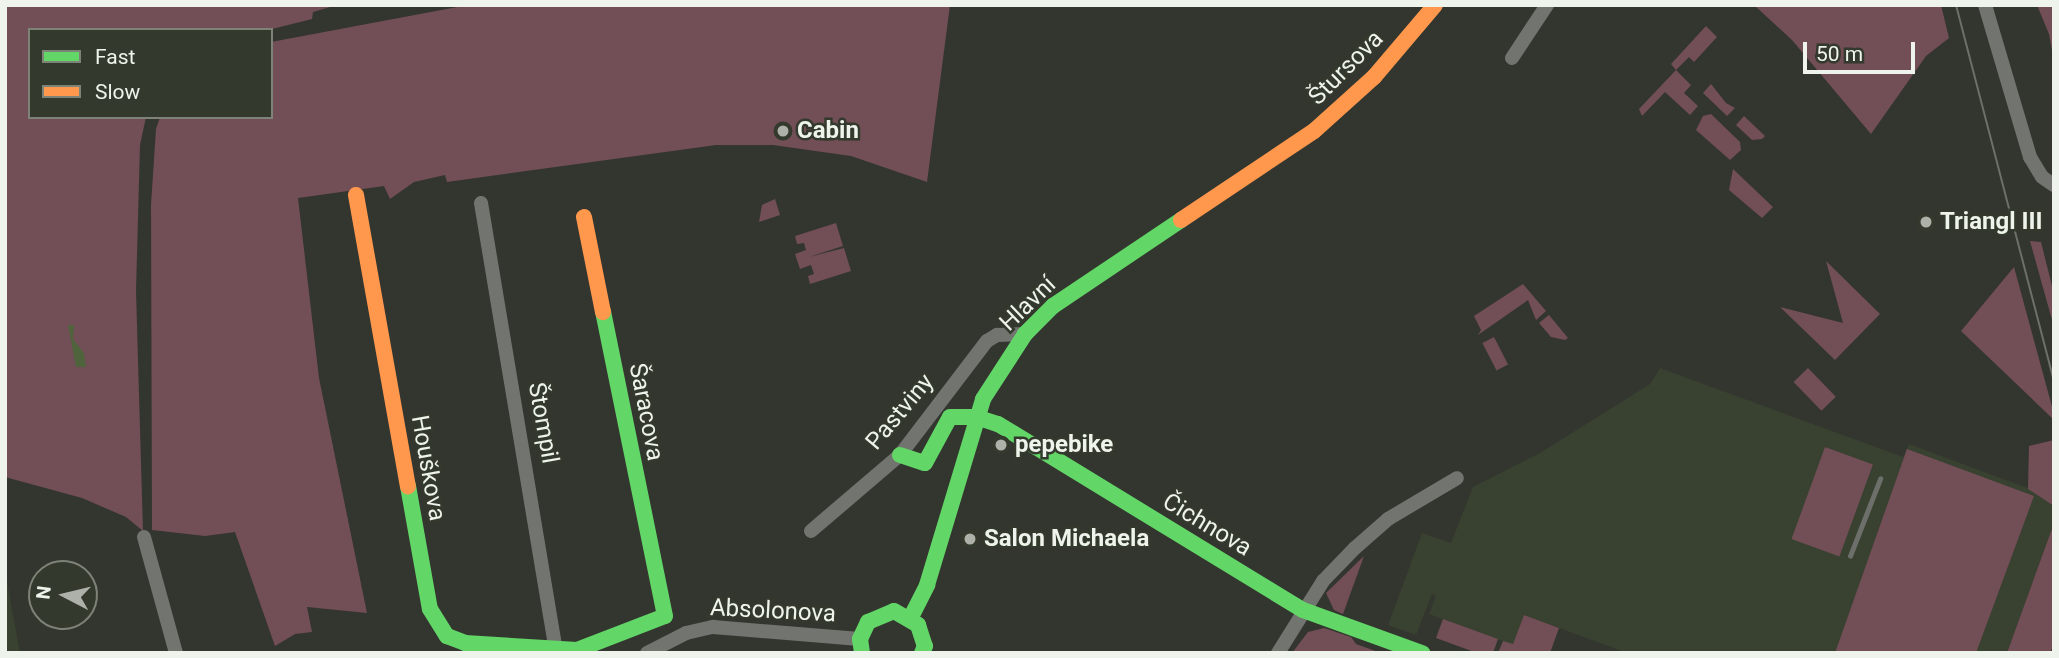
<!DOCTYPE html>
<html>
<head>
<meta charset="utf-8">
<style>
  body { margin:0 }
  #map { position:relative; width:2059px; height:658px; overflow:hidden; background:#33362f; font-family:Roboto,sans-serif }
  div>[style] { position:absolute }
  [style*='--x'] { left:calc(var(--x)*1px); top:calc(var(--y)*1px); width:calc(var(--w)*1px); rotate:calc(var(--a)*1deg) }
  .built>* { inset:0; background:#394130 }
  .green>* { inset:0; background:#724e56; transform-origin:0 0 }
  .water>* { inset:0; background:#4f633d }
  .street>* { height:14px; margin:-7px; padding:0 7px; transform-origin:7px; border-radius:7px; background:#71746f }
  .fast>* { height:16px; margin:-8px; padding:0 8px; transform-origin:8px; border-radius:8px; background:#63d668 }
  .slow>* { height:16px; margin:-8px; padding:0 8px; transform-origin:8px; border-radius:8px; background:#ff974d }
  .tram>* { height:2px; margin:-1px; padding:0 1px; transform-origin:1px; border-radius:1px; background:#6c6f6a }
  .rail>* { height:4.5px; margin:-2.25px; padding:0 2.25px; transform-origin:2.25px; border-radius:2.25px; background:#6c6f6a }
  .dots>* { width:19px; height:19px; translate:-50% -50%; box-sizing:border-box; border:4px solid #33392c; border-radius:50% }
  span { translate:-50% -50%; white-space:nowrap; text-align:center; line-height:1.15; -webkit-text-stroke:5px #33392c; paint-order:stroke }
  .street-label { font-size:24px; color:#eef3eb }
  .poi-label { font-size:24px; color:#eef3eb; font-weight:700 }
  .left { translate:0 -50%; text-align:left }
  .frame { position:absolute; inset:0; border:7px solid #eef3eb; pointer-events:none }
  .legend { position:absolute; left:28px; top:28px; width:245px; height:91px; box-sizing:border-box; background:#33392c; border:2px solid #7e8378; margin:0; padding:9px 12px; list-style:none; font-size:21px; color:#eef3eb }
  .legend li { display:flex; align-items:center; gap:14px; height:35px }
  .legend b { width:35px; border:2px solid #7e8378 }
  .north { position:absolute; left:28px; top:560px; width:70px; height:70px; box-sizing:border-box; background:#33392c; border:2px solid #7e8378; border-radius:50%; rotate:277deg; font-size:19px; font-weight:700; line-height:28px; text-align:center; color:#eef3eb }
  .north::after { content:''; display:block; margin:auto; width:24px; height:32px; background:#adb1a9; clip-path:polygon(50% 0,100% 100%,50% 72%,0 100%) }
  .scale { position:absolute; left:1803px; top:42px; width:112px; height:32px; box-sizing:border-box; border:4px solid #eef3eb; border-top:0; padding-left:9px; font-size:21px; line-height:24px; white-space:nowrap; color:#eef3eb; -webkit-text-stroke:5px #33392c; paint-order:stroke }
</style>
</head>
<body>
<div id="map">
  <div class="built">
    <i style="clip-path:polygon(1660px 368px,1903px 457px,1909px 444px,2054px 498px,2054px 523px,2007px 653px,1627px 653px,1524px 615px,1513px 645px,1429px 614px,1436px 596px,1432px 594px,1416px 635px,1388px 625px,1422px 533px,1451px 543px,1473px 487px,1540px 453px,1650px 384px)"></i>
    <i style="clip-path:polygon(5px 570px,20px 653px,5px 653px)"></i>
  </div>
  <div class="green">
    <i style="clip-path:polygon(5px 5px,337px 5px,313px 12px,312px 19px,268px 30px,30px 30px,30px 117px,146px 117px,140px 145px,136px 291px,143px 531px,126px 517px,82px 498px,5px 477px)"></i>
    <i style="clip-path:polygon(468px 5px,950px 5px,927px 182px,851px 156px,773px 145px,716px 145px,447px 182px,445px 175px,414px 182px,390px 199px,384px 186px,298px 198px,319px 378px,367px 613px,307px 607px,312px 632px,295px 634px,275px 646px,235px 532px,205px 536px,152px 530px,151px 205px,156px 129px,160px 117px,271px 117px,271px 42px)"></i>
    <i style="clip-path:polygon(1754px 5px,1941px 5px,1949px 38px,1926px 56px,1871px 134px,1792px 40px)"></i>
    <i style="clip-path:polygon(2037px 5px,2054px 5px,2054px 61px,2049px 34px)"></i>
    <i style="clip-path:polygon(1706px 26px,1717px 37px,1694px 62px,1689px 57px,1676px 70px,1691px 85px,1684px 93px,1698px 106px,1690px 115px,1665px 92px,1642px 116px,1639px 109px,1676px 70px,1671px 64px)"></i>
    <i style="clip-path:polygon(1711px 84px,1726px 103px,1735px 108px,1727px 116px,1703px 93px)"></i>
    <i style="clip-path:polygon(1711px 114px,1740px 142px,1741px 150px,1730px 160px,1696px 130px,1703px 116px)"></i>
    <i style="clip-path:polygon(1744px 116px,1765px 136px,1762px 139px,1752px 140px,1736px 125px)"></i>
    <i style="clip-path:polygon(1733px 169px,1773px 207px,1762px 218px,1729px 190px)"></i>
    <i style="clip-path:polygon(775px 199px,780px 215px,759px 222px,762px 205px)"></i>
    <i style="clip-path:polygon(836px 223px,843px 246px,809px 257px,844px 248px,851px 271px,810px 284px,808px 276px,814px 274px,811px 265px,800px 269px,795px 254px,806px 250px,804px 243px,797px 244px,795px 236px)"></i>
    <i style="clip-path:polygon(2030px 241px,2041px 242px,2054px 294px,2054px 327px)"></i>
    <i style="clip-path:polygon(1826px 261px,1880px 314px,1835px 360px,1780px 307px,1843px 323px)"></i>
    <i style="clip-path:polygon(2014px 267px,2054px 414px,2054px 420px,1961px 331px)"></i>
    <i style="clip-path:polygon(1523px 284px,1546px 311px,1536px 320px,1528px 300px,1478px 335px,1481px 330px,1474px 316px)"></i>
    <i style="clip-path:polygon(1549px 315px,1568px 338px,1565px 340px,1551px 337px,1539px 323px)"></i>
    <i style="left:1494px;top:337px;width:31px;height:13px;rotate:63deg"></i>
    <i style="left:1808px;top:368px;width:40px;height:20px;rotate:46deg"></i>
    <i style="clip-path:polygon(2054px 440px,2054px 506px,2028px 489px,2029px 446px)"></i>
    <i style="left:1825px;top:447px;width:51px;height:98px;rotate:20deg"></i>
    <i style="clip-path:polygon(1907px 449px,2034px 496px,1976px 653px,1835px 653px)"></i>
    <i style="clip-path:polygon(2054px 523px,2054px 644px,2050px 653px,2007px 653px)"></i>
    <i style="clip-path:polygon(1364px 556px,1343px 614px,1334px 610px,1326px 593px)"></i>
    <i style="clip-path:polygon(1524px 615px,1559px 628px,1550px 653px,1498px 653px,1503px 641px,1513px 644px)"></i>
    <i style="clip-path:polygon(1443px 619px,1498px 639px,1493px 653px,1477px 653px,1436px 638px)"></i>
    <i style="clip-path:polygon(1324px 628px,1351px 637px,1356px 644px,1381px 653px,1292px 653px,1308px 632px)"></i>
  </div>
  <div class="water">
    <i style="clip-path:polygon(68px 325px,74px 325px,73px 339px,84px 353px,86px 367px,76px 367px)"></i>
  </div>
  <div class="street">
    <i style="--x:1985;--y:5;--w:159;--a:73.5"></i>
    <i style="--x:2030;--y:157;--w:23;--a:59"></i>
    <i style="--x:2042;--y:177;--w:14;--a:34"></i>
    <i style="--x:1512;--y:58;--w:64;--a:-56.6"></i>
    <i style="--x:481;--y:203;--w:453;--a:80.5"></i>
    <i style="--x:811;--y:531;--w:117;--a:-40.5"></i>
    <i style="--x:900;--y:455;--w:143;--a:-52.7"></i>
    <i style="--x:987;--y:341;--w:12;--a:-31"></i>
    <i style="--x:997;--y:335;--w:28;--a:-2"></i>
    <i style="--x:144;--y:537;--w:120;--a:74.6"></i>
    <i style="--x:647;--y:653;--w:44;--a:-27.1"></i>
    <i style="--x:686;--y:633;--w:28;--a:-13"></i>
    <i style="--x:713;--y:627;--w:147;--a:4.7"></i>
    <i style="--x:1278;--y:653;--w:85;--a:-58"></i>
    <i style="--x:1323;--y:581;--w:46;--a:-45.9"></i>
    <i style="--x:1355;--y:548;--w:44;--a:-41.3"></i>
    <i style="--x:1388;--y:519;--w:80;--a:-30.7"></i>
  </div>
  <div class="fast">
    <i style="--x:900;--y:455;--w:26;--a:18"></i>
    <i style="--x:925;--y:463;--w:52;--a:-61.5"></i>
    <i style="--x:950;--y:417;--w:26;--a:0"></i>
    <i style="--x:976;--y:417;--w:23;--a:18"></i>
    <i style="--x:998;--y:424;--w:357;--a:31.4"></i>
    <i style="--x:1303;--y:610;--w:127;--a:19.9"></i>
    <i style="--x:408;--y:486;--w:125;--a:79.9"></i>
    <i style="--x:430;--y:609;--w:32;--a:58"></i>
    <i style="--x:447;--y:636;--w:19;--a:21"></i>
    <i style="--x:465;--y:643;--w:112;--a:3.6"></i>
    <i style="--x:577;--y:650;--w:94;--a:-21.1"></i>
    <i style="--x:665;--y:616;--w:310;--a:-101.5"></i>
    <i style="--x:911;--y:617;--w:36;--a:-63"></i>
    <i style="--x:927;--y:585;--w:194;--a:-73.2"></i>
    <i style="--x:983;--y:399;--w:77;--a:-57.1"></i>
    <i style="--x:1025;--y:334;--w:40;--a:-45"></i>
    <i style="--x:1053;--y:306;--w:154;--a:-33.9"></i>
    <i style="--x:862;--y:653;--w:14;--a:-98"></i>
    <i style="--x:860;--y:639;--w:19;--a:-65"></i>
    <i style="--x:868;--y:622;--w:28;--a:-23"></i>
    <i style="--x:894;--y:611;--w:28;--a:30"></i>
    <i style="--x:918;--y:625;--w:22;--a:72"></i>
    <i style="--x:925;--y:646;--w:8;--a:113"></i>
  </div>
  <div class="slow">
    <i style="--x:356;--y:195;--w:296;--a:79.9"></i>
    <i style="--x:584;--y:217;--w:97;--a:78.7"></i>
    <i style="--x:1181;--y:220;--w:160;--a:-33.8"></i>
    <i style="--x:1314;--y:131;--w:81;--a:-42"></i>
    <i style="--x:1374;--y:77;--w:94;--a:-49.7"></i>
  </div>
  <div class="tram">
    <i style="--x:1956;--y:5;--w:389;--a:75.4"></i>
  </div>
  <div class="rail">
    <i style="--x:1850;--y:556;--w:83;--a:-68.7"></i>
  </div>
  <div class="dots">
    <i style="left:783px;top:131px;background:#adb1a9"></i>
    <i style="left:1926px;top:222px;background:#adb1a9"></i>
    <i style="left:1001px;top:445px;background:#adb1a9"></i>
    <i style="left:970px;top:539px;background:#adb1a9"></i>
  </div>
  <div class="street-label">
    <span style="left:1346px;top:68px;rotate:-45deg">Štursova</span>
    <span style="left:1028px;top:304px;rotate:-44deg">Hlavní</span>
    <span style="left:646px;top:412px;rotate:79deg">Šaracova</span>
    <span style="left:900px;top:412px;rotate:-50deg">Pastviny</span>
    <span style="left:543px;top:423px;rotate:80deg">Štompil</span>
    <span style="left:428px;top:468px;rotate:80deg">Houškova</span>
    <span style="left:1207px;top:525px;rotate:31deg">Čichnova</span>
    <span style="left:773px;top:611px;rotate:3deg">Absolonova</span>
  </div>
  <div class="poi-label">
    <span class="left" style="left:797px;top:131px">Cabin</span>
    <span class="left" style="left:1940px;top:222px">Triangl III</span>
    <span class="left" style="left:1015px;top:445px">pepebike</span>
    <span class="left" style="left:984px;top:539px">Salon Michaela</span>
  </div>
  <div class="frame"></div>
  <ul class="legend">
  <li><b style="height:9px;background:#63d668"></b>Fast</li>
  <li><b style="height:9px;background:#ff974d"></b>Slow</li>
  </ul>
  <div class="north">N</div>
  <div class="scale">50 m</div>
</div>
</body>
</html>
